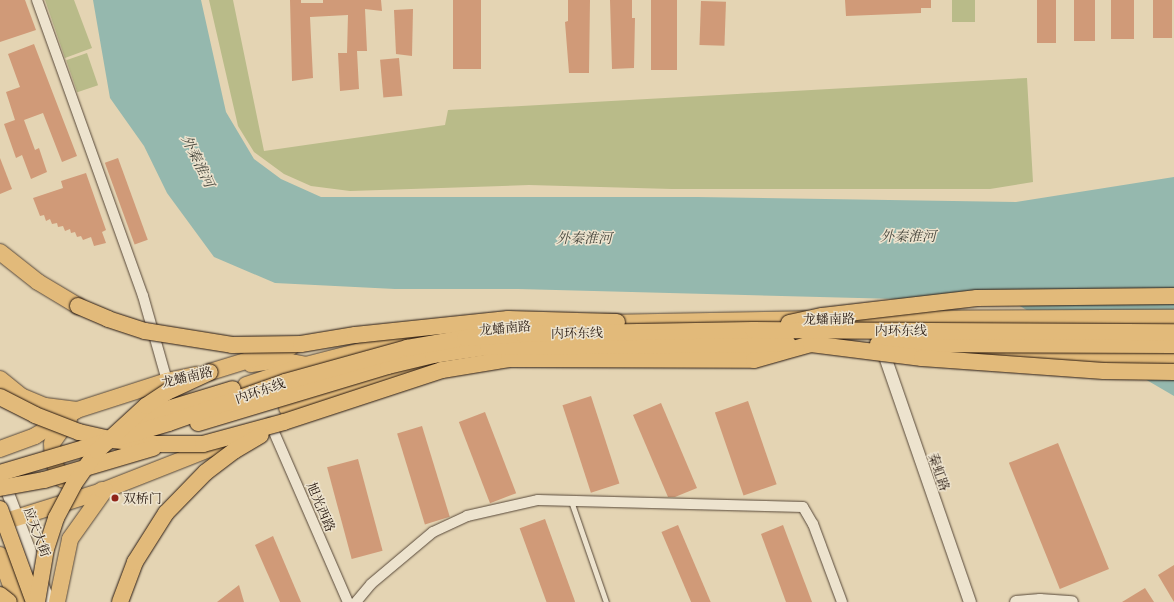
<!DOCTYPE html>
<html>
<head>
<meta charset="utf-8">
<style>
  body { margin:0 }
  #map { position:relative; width:1174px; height:602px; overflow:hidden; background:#e4d4b3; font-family:"Libre Caslon Text","Noto Serif SC",serif }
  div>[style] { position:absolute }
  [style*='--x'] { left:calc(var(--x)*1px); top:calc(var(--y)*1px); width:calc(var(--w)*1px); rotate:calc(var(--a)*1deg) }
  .green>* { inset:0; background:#b9bb89; transform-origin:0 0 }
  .water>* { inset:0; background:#95b8ae }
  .building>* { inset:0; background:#d09a78; transform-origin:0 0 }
  .roads { filter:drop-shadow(0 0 1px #574839) drop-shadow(0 0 1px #574839) }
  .service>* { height:5px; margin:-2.5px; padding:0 2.5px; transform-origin:2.5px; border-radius:2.5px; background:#ede3ce }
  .minor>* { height:10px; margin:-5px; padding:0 5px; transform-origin:5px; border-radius:5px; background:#ede3ce }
  .tertiary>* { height:12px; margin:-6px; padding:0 6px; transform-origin:6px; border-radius:6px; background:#ede3ce }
  .primary>* { height:16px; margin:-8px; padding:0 8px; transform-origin:8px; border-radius:8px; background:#e2ba7a }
  .trunk>* { height:16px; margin:-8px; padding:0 8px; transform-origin:8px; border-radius:8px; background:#e2ba7a }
  .bridges { filter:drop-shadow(0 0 1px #281910) drop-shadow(0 0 1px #281910) }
  .trunk-bridge>* { height:16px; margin:-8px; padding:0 8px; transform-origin:8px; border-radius:8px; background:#e2ba7a }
  .dots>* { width:11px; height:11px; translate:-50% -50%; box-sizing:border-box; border:2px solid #ede3ce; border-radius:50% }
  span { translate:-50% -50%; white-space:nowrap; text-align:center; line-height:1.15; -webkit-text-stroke:3px #ede3ce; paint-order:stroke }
  .street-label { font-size:13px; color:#281910 }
  .poi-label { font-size:13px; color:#281910 }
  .left { translate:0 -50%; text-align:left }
  .water-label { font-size:14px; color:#49493f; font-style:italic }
</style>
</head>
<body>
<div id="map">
  <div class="green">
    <i style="clip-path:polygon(45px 0,74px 0,92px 48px,65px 58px)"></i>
    <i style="clip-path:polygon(209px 0,233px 0,264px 151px,445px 125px,448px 110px,1027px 78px,1033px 182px,990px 189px,672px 189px,529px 185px,350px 191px,311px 186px,284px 174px,254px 152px,238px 126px)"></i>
    <i style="left:952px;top:0;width:23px;height:22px"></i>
    <i style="left:87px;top:53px;width:34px;height:22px;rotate:71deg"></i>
  </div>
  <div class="water">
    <i style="clip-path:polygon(93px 0,201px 0,226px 112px,254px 159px,281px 179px,321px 197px,697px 197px,1016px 202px,1174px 177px,1174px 396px,1013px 302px,518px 289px,395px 289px,275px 283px,214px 257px,167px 193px,144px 146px,110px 98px)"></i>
  </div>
  <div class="building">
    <i style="clip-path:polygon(0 0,25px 0,36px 30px,0 42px)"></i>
    <i style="clip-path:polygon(290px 0,301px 0,301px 3px,323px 3px,323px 0,381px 0,382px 11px,365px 9px,367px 51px,357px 51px,359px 89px,340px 91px,338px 53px,347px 53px,348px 15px,310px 17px,313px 78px,292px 81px)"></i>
    <i style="left:453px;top:0;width:28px;height:69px"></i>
    <i style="clip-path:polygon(568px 0,590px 0,589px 73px,569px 73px,565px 22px,568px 21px)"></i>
    <i style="clip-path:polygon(610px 0,632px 0,632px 18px,635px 18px,634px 68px,612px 69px)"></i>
    <i style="left:651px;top:0;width:26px;height:70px"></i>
    <i style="clip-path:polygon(845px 0,931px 0,931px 8px,921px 8px,921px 13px,846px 16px)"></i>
    <i style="left:1037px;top:0;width:19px;height:43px"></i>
    <i style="left:1074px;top:0;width:21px;height:41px"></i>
    <i style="left:1111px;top:0;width:23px;height:39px"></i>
    <i style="left:1153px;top:0;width:19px;height:38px"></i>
    <i style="left:701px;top:1px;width:25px;height:44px;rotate:2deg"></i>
    <i style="clip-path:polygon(413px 9px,412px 56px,396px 54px,394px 10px)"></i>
    <i style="clip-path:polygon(34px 44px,77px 156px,62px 162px,43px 113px,24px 120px,35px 150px,39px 148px,47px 172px,31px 179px,22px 155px,16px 158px,4px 124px,15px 120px,6px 92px,20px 87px,8px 54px)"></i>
    <i style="left:399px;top:58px;width:38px;height:19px;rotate:85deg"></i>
    <i style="clip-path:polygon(0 158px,12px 189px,0 194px)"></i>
    <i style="left:118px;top:158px;width:87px;height:14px;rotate:70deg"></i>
    <i style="clip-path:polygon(86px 173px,106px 230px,102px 232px,106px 243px,94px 246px,91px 237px,83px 240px,81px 236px,77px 237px,75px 232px,71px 233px,70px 229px,65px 231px,63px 226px,58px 227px,57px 223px,52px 224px,50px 219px,46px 221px,44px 215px,40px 216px,33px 198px,63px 188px,61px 181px)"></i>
    <i style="left:591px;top:396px;width:92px;height:30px;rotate:72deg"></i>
    <i style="left:748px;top:401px;width:88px;height:35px;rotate:71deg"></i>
    <i style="clip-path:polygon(661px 403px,697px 488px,675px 497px,668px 497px,633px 415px)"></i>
    <i style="left:485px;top:412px;width:87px;height:28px;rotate:69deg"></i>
    <i style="left:422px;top:426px;width:95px;height:26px;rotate:73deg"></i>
    <i style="left:1058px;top:443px;width:136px;height:53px;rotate:68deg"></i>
    <i style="left:358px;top:459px;width:95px;height:32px;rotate:75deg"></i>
    <i style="left:545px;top:519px;width:88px;height:27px;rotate:70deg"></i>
    <i style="left:678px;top:525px;width:84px;height:18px;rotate:67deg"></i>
    <i style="clip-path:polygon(783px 525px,812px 602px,786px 602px,761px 534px)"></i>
    <i style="clip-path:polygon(273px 536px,301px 602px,280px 602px,255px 545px)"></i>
    <i style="clip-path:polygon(1174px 565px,1174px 602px,1158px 575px)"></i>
    <i style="clip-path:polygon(239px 585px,244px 602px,217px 602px)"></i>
    <i style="clip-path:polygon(1145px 588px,1154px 602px,1122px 602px)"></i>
  </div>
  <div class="roads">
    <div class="service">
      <i style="--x:571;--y:501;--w:107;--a:70.9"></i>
    </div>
    <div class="minor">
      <i style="--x:37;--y:0;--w:314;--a:70.3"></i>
      <i style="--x:143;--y:296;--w:88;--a:74.2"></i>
      <i style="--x:270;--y:423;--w:195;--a:66.5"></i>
      <i style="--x:356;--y:602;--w:23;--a:-50"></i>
      <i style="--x:371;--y:584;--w:81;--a:-40"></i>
      <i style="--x:433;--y:532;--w:38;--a:-25"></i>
      <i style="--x:467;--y:516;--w:73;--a:-12.7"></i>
      <i style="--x:538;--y:500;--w:265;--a:1.5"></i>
      <i style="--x:803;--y:507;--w:20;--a:60"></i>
      <i style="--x:813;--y:524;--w:83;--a:69.6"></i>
    </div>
    <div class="tertiary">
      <i style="--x:883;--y:351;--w:266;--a:70.9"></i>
      <i style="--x:3;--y:480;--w:130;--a:69.3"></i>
      <i style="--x:1016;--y:602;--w:24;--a:-5"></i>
      <i style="--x:1040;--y:600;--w:32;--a:4"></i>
    </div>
    <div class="primary">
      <i style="--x:848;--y:319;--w:326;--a:-0.2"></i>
      <i style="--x:604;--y:323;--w:200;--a:-1.1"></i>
      <i style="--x:944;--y:353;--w:230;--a:1"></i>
      <i style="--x:251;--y:364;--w:30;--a:-8"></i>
      <i style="--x:281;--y:360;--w:25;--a:11"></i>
      <i style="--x:306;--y:365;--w:100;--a:-14.5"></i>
      <i style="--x:403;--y:340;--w:40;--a:-8.5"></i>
      <i style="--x:0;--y:379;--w:27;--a:39"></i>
      <i style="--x:21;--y:396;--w:26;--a:23"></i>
      <i style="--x:45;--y:406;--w:32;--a:7"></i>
      <i style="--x:343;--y:394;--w:81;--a:-18.7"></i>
      <i style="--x:420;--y:368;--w:25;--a:-11"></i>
      <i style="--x:69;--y:419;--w:29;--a:125"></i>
      <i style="--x:52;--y:443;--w:18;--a:87"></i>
      <i style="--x:53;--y:461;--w:20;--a:63"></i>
      <i style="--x:62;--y:479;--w:9;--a:21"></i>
      <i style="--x:0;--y:449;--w:37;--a:-20"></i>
      <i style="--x:35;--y:436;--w:49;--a:-31.8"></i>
      <i style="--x:77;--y:410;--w:95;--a:-17.9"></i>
      <i style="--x:167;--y:381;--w:30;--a:-12"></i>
      <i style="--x:0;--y:523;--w:110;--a:-17.4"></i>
      <i style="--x:105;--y:490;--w:126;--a:-21.5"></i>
      <i style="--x:57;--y:602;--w:64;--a:-78.3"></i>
      <i style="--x:70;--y:539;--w:60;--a:-54.5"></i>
      <i style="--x:105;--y:490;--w:3;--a:180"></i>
    </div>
    <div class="trunk">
      <i style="--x:0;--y:252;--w:48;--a:38.3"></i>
      <i style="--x:38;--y:282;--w:47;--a:31"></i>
      <i style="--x:210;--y:372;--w:85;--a:-17.2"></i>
      <i style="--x:246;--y:385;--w:63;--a:-18.4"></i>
      <i style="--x:287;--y:408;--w:72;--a:-15.4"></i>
      <i style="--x:0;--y:555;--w:50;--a:70.1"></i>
    </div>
  </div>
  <div class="bridges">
    <div class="trunk-bridge">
      <i style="--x:78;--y:306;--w:33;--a:23"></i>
      <i style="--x:108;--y:319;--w:39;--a:18"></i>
      <i style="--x:145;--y:331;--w:88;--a:9.1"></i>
      <i style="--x:232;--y:345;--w:69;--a:-0.8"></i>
      <i style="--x:301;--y:344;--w:55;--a:-9.5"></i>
      <i style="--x:355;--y:335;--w:154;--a:-6"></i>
      <i style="--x:508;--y:319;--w:109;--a:1.6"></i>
      <i style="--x:789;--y:323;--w:34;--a:-12"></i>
      <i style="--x:822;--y:316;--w:156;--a:-6.6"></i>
      <i style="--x:977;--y:298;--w:197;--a:-0.6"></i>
      <i style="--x:878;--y:344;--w:296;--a:0.2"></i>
      <i style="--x:0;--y:397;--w:39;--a:27"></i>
      <i style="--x:35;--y:415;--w:47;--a:21.1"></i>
      <i style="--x:79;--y:432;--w:35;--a:13"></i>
      <i style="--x:113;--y:440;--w:38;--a:6"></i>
      <i style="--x:151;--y:444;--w:52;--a:0"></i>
      <i style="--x:203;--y:444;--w:84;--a:-15.2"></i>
      <i style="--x:284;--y:422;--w:166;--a:-18.2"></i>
      <i style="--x:442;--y:370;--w:68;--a:-9.3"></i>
      <i style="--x:509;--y:359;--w:245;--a:0.2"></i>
      <i style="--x:754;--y:360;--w:59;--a:-15.7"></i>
      <i style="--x:811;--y:344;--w:112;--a:7.2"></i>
      <i style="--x:922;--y:358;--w:182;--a:4.1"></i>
      <i style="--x:1104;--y:371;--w:70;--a:0.8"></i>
      <i style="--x:135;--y:419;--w:102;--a:-17"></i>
      <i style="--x:198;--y:423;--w:198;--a:-16.7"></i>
      <i style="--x:388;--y:366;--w:46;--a:-13.7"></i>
      <i style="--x:433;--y:355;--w:56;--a:-8.3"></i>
      <i style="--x:488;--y:347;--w:300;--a:-0.6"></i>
      <i style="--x:0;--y:473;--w:176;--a:-16.5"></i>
      <i style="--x:169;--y:423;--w:123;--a:-19.5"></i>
      <i style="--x:285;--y:382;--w:127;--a:-15.6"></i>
      <i style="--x:407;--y:348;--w:59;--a:-9.8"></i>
      <i style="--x:465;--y:338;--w:58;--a:-3.9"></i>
      <i style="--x:523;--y:334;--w:230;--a:-1"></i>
      <i style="--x:753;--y:330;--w:421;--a:0.3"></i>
      <i style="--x:0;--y:488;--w:45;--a:-10.3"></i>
      <i style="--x:44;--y:480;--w:114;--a:-16.4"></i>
      <i style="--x:0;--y:509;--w:99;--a:69.9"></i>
      <i style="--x:0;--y:595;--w:11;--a:38"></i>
      <i style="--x:37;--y:602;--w:54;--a:-80.4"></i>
      <i style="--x:46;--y:549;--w:33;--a:-72"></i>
      <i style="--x:56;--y:518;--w:38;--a:-62"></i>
      <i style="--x:74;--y:484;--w:40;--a:-55.1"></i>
      <i style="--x:97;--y:451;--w:67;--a:-42.6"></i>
      <i style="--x:146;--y:406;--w:25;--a:-34"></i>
      <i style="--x:167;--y:392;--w:47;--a:-24.9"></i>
      <i style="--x:120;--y:602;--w:43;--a:-69.4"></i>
      <i style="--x:135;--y:562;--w:58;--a:-57.7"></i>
      <i style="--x:166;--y:513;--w:57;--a:-45.7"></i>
      <i style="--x:206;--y:472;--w:35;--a:-37"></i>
      <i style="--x:234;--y:451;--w:31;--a:-31"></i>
    </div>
  </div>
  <div class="dots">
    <i style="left:115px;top:498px;background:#8f2418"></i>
  </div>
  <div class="street-label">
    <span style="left:829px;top:319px;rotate:-1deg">龙蟠南路</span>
    <span style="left:505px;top:328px;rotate:-5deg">龙蟠南路</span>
    <span style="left:901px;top:330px">内环东线</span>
    <span style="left:577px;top:333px;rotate:-1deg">内环东线</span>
    <span style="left:187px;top:377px;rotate:-13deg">龙蟠南路</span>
    <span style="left:260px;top:391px;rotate:-19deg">内环东线</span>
    <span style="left:939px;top:472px;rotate:71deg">秦虹路</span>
    <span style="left:321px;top:507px;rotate:67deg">旭光西路</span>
    <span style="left:37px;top:532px;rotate:69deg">应天大街</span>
  </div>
  <div class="poi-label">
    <span class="left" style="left:123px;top:498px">双桥门</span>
  </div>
  <div class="water-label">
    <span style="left:198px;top:161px;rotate:64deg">外秦淮河</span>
    <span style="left:908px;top:236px">外秦淮河</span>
    <span style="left:584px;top:238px">外秦淮河</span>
  </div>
</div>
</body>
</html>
